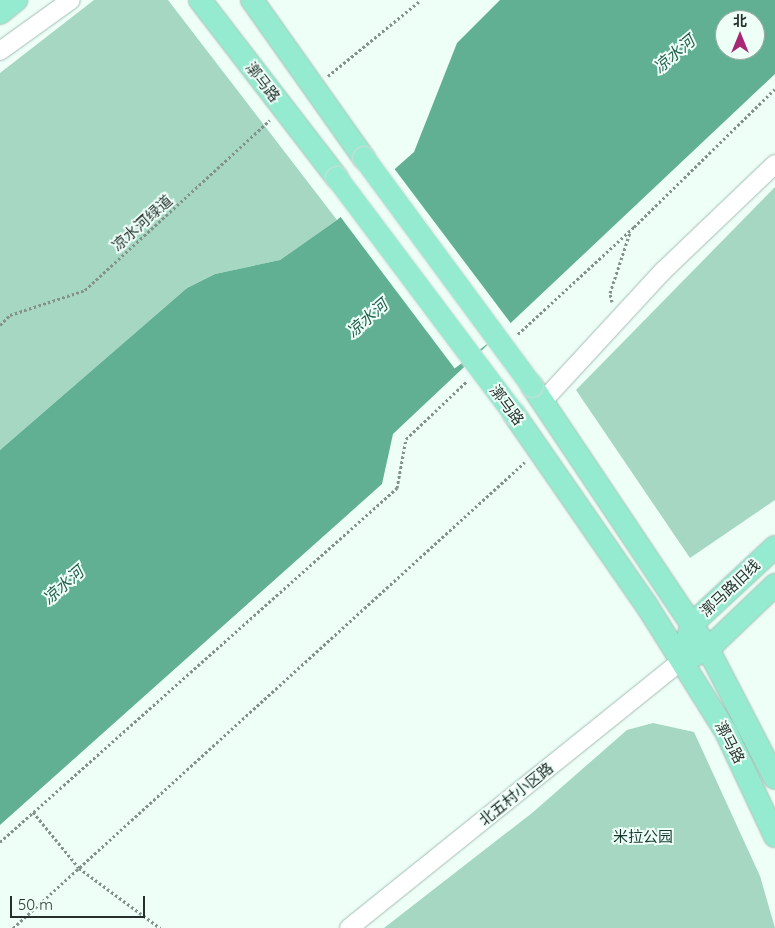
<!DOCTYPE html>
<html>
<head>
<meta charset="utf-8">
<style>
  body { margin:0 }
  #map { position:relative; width:775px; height:928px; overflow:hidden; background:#eefff8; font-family:Quicksand,"Noto Sans SC",sans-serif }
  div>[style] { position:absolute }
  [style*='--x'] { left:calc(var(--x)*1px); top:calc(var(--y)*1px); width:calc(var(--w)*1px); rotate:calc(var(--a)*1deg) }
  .green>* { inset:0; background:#a5d7c3 }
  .water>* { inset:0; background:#62b094 }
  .pier>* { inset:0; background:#eefff8; transform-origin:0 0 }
  .path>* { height:3px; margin-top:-1.5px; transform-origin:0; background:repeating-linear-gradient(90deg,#84928c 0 2.5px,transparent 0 5px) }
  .roads { filter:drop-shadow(0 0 1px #a2bdb2) drop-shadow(0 0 1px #a2bdb2) }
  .minor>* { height:18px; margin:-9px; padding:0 9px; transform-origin:9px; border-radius:9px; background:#fff }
  .major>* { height:22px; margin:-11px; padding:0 11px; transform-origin:11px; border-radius:11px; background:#94ebd0 }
  .bridges { filter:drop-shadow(0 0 1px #d8dad9) drop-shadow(0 0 1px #d8dad9) }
  .major-bridge>* { height:22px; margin:-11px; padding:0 11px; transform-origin:11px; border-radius:11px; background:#94ebd0 }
  span { translate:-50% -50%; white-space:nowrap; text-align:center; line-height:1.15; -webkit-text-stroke:4px #eefff8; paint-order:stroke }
  .street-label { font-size:15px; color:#25302c }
  .park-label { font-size:15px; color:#163a2e }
  .water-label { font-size:16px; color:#225f4b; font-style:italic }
  .north { position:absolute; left:715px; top:10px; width:50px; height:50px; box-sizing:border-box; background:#eefff8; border:1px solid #9eaca6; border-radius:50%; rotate:0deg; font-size:14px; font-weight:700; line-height:20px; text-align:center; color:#25302c }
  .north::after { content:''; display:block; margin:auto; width:18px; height:22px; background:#a82775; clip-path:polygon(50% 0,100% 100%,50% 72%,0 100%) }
  .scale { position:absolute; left:10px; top:896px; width:135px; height:22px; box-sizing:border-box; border:2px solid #25302c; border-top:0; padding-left:6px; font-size:15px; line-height:18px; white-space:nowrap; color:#25302c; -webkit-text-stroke:4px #eefff8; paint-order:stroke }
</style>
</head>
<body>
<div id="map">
  <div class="green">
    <i style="clip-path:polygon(94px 0,168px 0,337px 220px,280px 260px,215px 274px,187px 288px,0 450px,0 73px)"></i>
    <i style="clip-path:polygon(775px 187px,775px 500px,690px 558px,576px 390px)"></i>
    <i style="clip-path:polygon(653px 723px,694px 732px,760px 876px,775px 928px,384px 928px,532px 813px,627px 730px)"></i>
  </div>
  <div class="water">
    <i style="clip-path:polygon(evenodd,500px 0,775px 0,775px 74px,393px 434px,382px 484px,0 825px,0 450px,187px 288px,215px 274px,280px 260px,337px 220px,414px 152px,457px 43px,500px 0,725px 20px,755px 20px,755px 50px,725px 50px,725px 20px)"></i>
  </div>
  <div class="pier">
    <i style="left:393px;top:167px;width:198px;height:72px;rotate:53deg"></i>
  </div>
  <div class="path">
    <i style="--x:328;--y:76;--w:120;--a:-39.3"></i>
    <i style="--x:634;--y:227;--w:197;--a:-44.4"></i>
    <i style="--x:612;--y:302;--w:9;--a:-103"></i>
    <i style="--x:610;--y:293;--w:64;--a:-71.8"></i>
    <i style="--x:0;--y:325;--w:14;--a:-45"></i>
    <i style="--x:10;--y:315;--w:79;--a:-18.4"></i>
    <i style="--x:85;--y:290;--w:251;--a:-42.6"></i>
    <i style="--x:518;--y:334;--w:159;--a:-42.7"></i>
    <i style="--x:33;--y:812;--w:72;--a:50.6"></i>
    <i style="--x:79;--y:868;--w:101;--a:36.5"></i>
    <i style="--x:0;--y:842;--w:532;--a:-41.72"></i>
    <i style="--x:397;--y:488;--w:50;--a:-79.6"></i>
    <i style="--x:406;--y:439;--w:83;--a:-43.5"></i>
    <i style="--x:13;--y:928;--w:692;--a:-42.31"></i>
  </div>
  <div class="roads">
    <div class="minor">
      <i style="--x:0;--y:51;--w:87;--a:-35.7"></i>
      <i style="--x:543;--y:401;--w:177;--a:-47.3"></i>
      <i style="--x:663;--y:271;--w:155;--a:-43.7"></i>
      <i style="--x:349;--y:928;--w:427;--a:-38.8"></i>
    </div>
    <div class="major">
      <i style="--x:200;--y:0;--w:225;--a:52.4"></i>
      <i style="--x:252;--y:0;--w:194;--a:54.7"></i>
      <i style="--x:0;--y:13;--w:21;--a:-39"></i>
      <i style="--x:532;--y:386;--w:316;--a:56.2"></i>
      <i style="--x:708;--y:649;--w:145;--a:62.6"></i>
      <i style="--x:514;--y:414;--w:234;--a:55.3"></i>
      <i style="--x:647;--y:606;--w:149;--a:57.9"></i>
      <i style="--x:726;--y:732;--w:115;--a:64.8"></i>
      <i style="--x:688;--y:638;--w:15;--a:-74"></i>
      <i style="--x:692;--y:624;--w:113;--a:-42.9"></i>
      <i style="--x:695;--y:655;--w:14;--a:-25"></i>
      <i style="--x:708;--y:649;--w:93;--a:-43.7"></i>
    </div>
  </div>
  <div class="bridges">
    <div class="major-bridge">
      <i style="--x:364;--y:158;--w:283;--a:53.6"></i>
      <i style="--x:337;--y:178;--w:295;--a:53.1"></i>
    </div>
  </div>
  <div class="street-label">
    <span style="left:263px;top:82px;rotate:52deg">漷马路</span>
    <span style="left:142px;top:223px;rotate:-42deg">凉水河绿道</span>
    <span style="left:507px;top:405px;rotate:53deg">漷马路</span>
    <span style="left:730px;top:588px;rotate:-43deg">漷马路旧线</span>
    <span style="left:730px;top:742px;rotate:62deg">漷马路</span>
    <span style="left:516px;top:794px;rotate:-39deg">北五村小区路</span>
  </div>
  <div class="park-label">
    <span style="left:643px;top:837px">米拉公园</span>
  </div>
  <div class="water-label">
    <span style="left:674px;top:54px;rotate:-40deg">凉水河</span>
    <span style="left:367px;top:318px;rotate:-41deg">凉水河</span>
    <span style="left:63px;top:585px;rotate:-41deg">凉水河</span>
  </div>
  <div class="north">北</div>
  <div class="scale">50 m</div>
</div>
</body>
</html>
